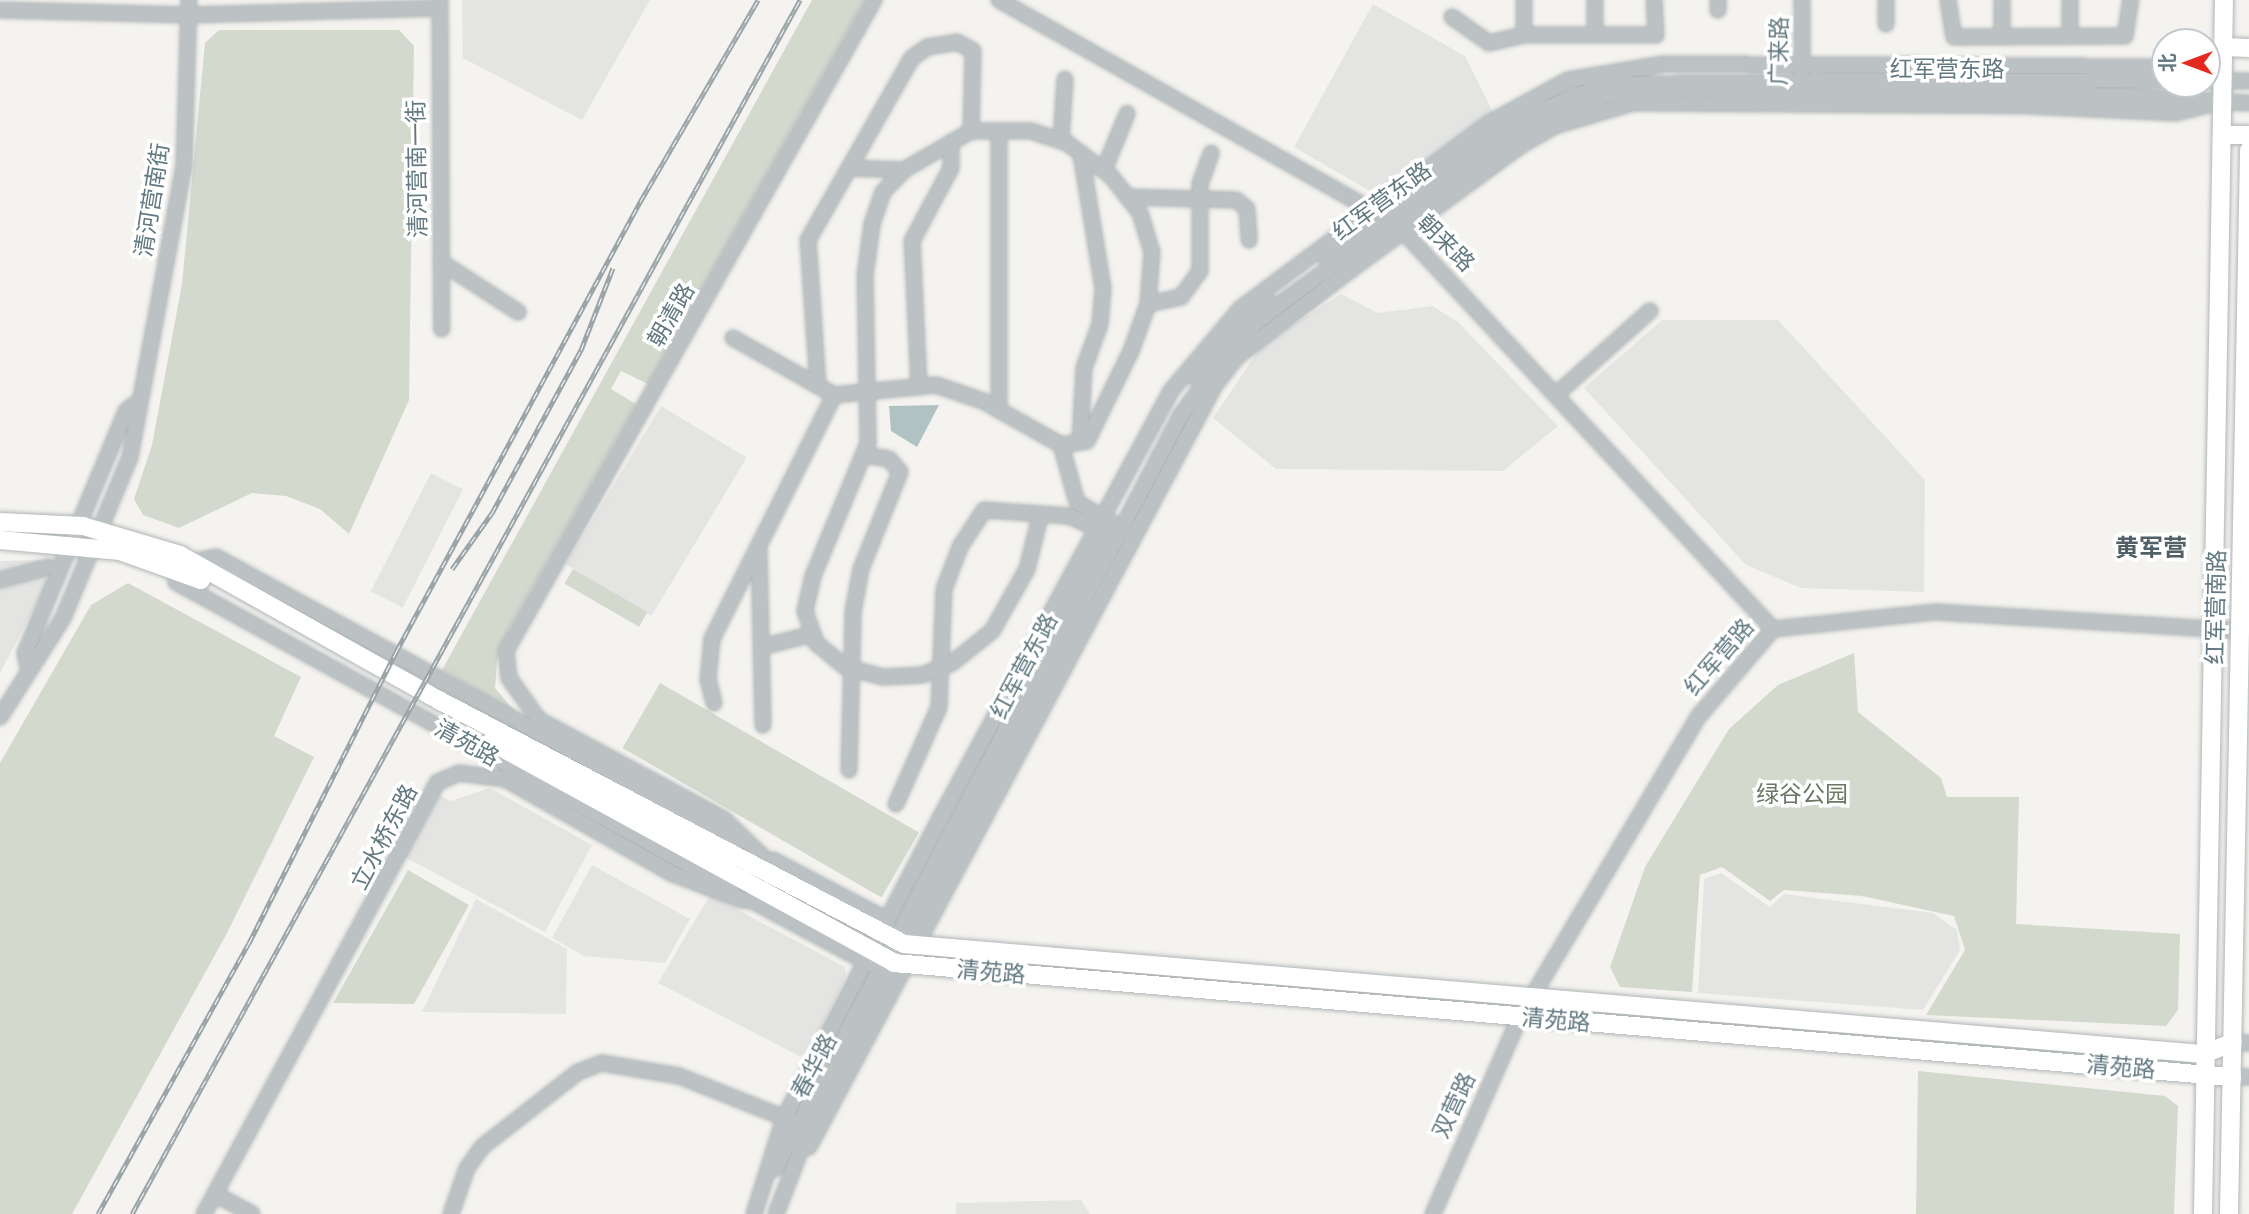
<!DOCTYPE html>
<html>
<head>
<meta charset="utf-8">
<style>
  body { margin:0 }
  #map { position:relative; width:2249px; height:1214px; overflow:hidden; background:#f4f3ef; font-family:"PT Sans","Noto Sans SC",sans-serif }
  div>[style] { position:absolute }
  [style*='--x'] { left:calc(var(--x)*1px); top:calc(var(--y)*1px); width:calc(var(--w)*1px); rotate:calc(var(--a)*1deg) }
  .built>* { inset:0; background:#e4e5e3; transform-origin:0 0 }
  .green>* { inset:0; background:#d4d9ce; transform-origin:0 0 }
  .water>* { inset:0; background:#b1c2c3 }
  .roads { filter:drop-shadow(0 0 2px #b0b6b8) drop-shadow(0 0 2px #b0b6b8) }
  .minor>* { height:14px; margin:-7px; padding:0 7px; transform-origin:7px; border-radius:7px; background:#bcc2c4 }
  .major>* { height:18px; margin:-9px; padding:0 9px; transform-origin:9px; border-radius:9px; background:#fff }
  .rail>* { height:5px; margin-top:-2.5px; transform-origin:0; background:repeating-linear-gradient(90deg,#fff 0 8px,#9ba5a8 0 16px); box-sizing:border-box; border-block:2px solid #9ba5a8 }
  span { translate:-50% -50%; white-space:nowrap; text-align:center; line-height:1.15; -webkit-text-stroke:7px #fff; paint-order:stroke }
  .street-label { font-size:23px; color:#627981 }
  .park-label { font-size:23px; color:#6a7861 }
  .neighbourhood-label { font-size:24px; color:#506066; font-weight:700 }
  .north { position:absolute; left:2151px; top:28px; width:70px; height:70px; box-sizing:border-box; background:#fff; border:2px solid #c0c9cd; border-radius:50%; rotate:270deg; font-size:19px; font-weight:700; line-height:28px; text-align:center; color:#627981 }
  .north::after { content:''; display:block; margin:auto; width:24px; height:32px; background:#e42a1f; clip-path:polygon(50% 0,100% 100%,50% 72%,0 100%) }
</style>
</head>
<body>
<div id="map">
  <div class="built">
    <i style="clip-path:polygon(462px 0,650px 0,582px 120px,463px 58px)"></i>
    <i style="clip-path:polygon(1373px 4px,1465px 56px,1495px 116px,1380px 197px,1294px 147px)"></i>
    <i style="clip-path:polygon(1341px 294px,1378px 313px,1432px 306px,1458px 322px,1558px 426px,1503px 471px,1276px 469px,1213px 418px,1262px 345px)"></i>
    <i style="clip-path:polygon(1662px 320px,1778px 320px,1925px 480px,1924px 592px,1801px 588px,1746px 565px,1584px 388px)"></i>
    <i style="left:661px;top:406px;width:100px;height:185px;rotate:31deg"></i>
    <i style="left:431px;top:473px;width:36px;height:133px;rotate:27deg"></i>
    <i style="clip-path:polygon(39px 560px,47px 584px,0 673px,0 561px)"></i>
    <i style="clip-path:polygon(490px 788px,592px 845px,545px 932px,405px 857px,439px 795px,451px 801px)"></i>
    <i style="clip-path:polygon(592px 865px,690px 919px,665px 963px,584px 956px,552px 938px)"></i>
    <i style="clip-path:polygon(1721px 873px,1770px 907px,1784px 894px,1933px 913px,1957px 930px,1960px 950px,1923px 1010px,1698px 993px,1704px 879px)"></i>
    <i style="clip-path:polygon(710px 895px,845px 967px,846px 977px,805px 1059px,658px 983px)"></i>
    <i style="clip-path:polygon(476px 899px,567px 949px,566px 1014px,422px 1012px)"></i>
    <i style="clip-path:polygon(1081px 1200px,1090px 1214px,956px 1214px,956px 1203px)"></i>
  </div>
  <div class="green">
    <i style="clip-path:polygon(812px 0,864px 0,648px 384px,621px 371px,611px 389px,636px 404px,508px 630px,497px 661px,495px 688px,516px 713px,442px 670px)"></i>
    <i style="clip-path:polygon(219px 30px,399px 30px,414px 46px,409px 400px,349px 534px,320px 509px,286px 496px,252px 493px,179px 528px,143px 515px,134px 499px,152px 445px,182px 284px,205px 43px)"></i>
    <i style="left:573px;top:569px;width:86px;height:17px;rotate:30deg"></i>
    <i style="clip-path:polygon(128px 583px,301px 677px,274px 736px,314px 757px,227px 933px,72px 1214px,0 1214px,0 763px,91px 605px)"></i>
    <i style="clip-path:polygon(1854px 653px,1858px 712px,1941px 778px,1947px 797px,2019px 797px,2016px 924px,2180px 934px,2178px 1010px,2166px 1026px,1926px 1015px,1965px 950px,1954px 916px,1862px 896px,1784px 890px,1770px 901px,1722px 867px,1700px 875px,1692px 992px,1620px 987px,1610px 967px,1645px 867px,1729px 729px,1778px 685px)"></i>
    <i style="left:660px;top:683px;width:299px;height:75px;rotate:30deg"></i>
    <i style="clip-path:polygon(408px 870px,469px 905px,414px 1004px,333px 1003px)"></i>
    <i style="clip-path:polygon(1918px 1071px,2165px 1096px,2178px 1106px,2174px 1214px,1916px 1214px)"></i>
  </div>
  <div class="water">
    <i style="clip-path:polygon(939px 405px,917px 447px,891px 431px,889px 406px)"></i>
  </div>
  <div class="roads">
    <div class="minor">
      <i style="--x:999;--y:0;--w:436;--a:29.4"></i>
      <i style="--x:1524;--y:0;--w:35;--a:90"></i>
      <i style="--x:1595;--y:0;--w:35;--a:90"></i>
      <i style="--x:1886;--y:0;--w:24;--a:90"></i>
      <i style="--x:1948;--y:0;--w:37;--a:81"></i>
      <i style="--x:1954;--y:37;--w:171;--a:-0.3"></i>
      <i style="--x:2125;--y:36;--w:36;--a:-81"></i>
      <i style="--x:2002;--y:0;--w:37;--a:90"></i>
      <i style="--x:2070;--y:0;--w:36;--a:90"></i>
      <i style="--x:440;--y:1;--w:328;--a:89.7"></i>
      <i style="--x:0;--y:10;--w:189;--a:1.5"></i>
      <i style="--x:189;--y:15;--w:249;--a:-1.6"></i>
      <i style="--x:1718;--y:10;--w:10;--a:-90"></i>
      <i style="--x:1452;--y:17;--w:45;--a:35.1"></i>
      <i style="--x:1489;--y:43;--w:36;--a:-13"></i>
      <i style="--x:1524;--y:35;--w:132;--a:0"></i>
      <i style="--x:1656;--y:35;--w:35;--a:-93"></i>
      <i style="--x:1802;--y:74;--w:74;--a:-90"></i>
      <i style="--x:2207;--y:81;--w:42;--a:0"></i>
      <i style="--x:999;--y:131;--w:279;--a:90"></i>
      <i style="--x:1061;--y:141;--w:62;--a:-86.3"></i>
      <i style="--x:849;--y:168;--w:55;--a:2.1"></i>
      <i style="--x:1104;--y:170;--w:61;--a:-67.7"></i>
      <i style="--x:1127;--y:197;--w:109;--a:1.6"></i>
      <i style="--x:1236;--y:200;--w:14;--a:39"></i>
      <i style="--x:1247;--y:209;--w:31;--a:86"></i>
      <i style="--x:1399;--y:227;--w:549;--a:47.07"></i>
      <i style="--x:1326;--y:258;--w:230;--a:-36.2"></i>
      <i style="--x:1512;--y:122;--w:102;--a:-21.8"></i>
      <i style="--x:1607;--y:84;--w:558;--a:-0.41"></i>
      <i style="--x:441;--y:262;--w:92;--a:33"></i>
      <i style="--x:1148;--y:304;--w:34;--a:-12"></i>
      <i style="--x:1181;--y:297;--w:32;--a:-54"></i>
      <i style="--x:1200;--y:271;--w:87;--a:-90"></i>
      <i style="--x:1200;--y:184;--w:33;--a:-70"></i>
      <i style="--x:733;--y:338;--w:116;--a:29.4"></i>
      <i style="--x:834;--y:395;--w:102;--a:-5.6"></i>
      <i style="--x:936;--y:385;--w:50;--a:18.8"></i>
      <i style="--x:983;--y:401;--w:90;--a:29.4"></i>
      <i style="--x:1061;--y:445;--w:59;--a:74.3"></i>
      <i style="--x:1077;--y:502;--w:60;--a:31.3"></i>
      <i style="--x:1194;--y:377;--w:52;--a:-52"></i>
      <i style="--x:1226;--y:336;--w:54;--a:-40.5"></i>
      <i style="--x:818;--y:386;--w:146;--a:-93.9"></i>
      <i style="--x:808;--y:240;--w:210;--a:-60.3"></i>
      <i style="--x:912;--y:58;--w:19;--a:-36"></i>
      <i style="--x:927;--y:47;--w:30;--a:-9"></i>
      <i style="--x:957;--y:42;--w:18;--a:29"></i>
      <i style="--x:973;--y:51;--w:80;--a:91.4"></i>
      <i style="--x:919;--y:387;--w:146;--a:-92.7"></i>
      <i style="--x:912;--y:241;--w:83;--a:-61.9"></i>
      <i style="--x:951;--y:168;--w:26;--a:-90"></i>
      <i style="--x:1559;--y:392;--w:122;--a:-41.7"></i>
      <i style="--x:1080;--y:442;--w:74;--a:-86.9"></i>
      <i style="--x:1084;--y:368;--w:47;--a:-70"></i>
      <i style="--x:1100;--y:324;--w:36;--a:-85"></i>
      <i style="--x:1103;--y:288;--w:136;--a:-99.3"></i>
      <i style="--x:1040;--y:517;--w:54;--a:104"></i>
      <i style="--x:1027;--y:569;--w:71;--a:119.4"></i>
      <i style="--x:992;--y:631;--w:51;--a:141.3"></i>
      <i style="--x:952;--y:663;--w:31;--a:158"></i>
      <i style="--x:923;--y:675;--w:40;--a:177.1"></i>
      <i style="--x:883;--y:677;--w:39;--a:-165"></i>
      <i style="--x:845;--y:667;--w:38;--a:-140"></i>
      <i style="--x:816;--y:643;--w:34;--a:-109"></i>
      <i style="--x:805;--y:611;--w:36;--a:-77"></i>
      <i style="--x:813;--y:576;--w:144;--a:-67.5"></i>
      <i style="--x:868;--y:443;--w:167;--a:-91"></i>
      <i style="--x:865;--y:276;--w:52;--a:-82.3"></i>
      <i style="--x:872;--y:224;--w:34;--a:-71"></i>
      <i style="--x:883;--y:192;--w:30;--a:-46"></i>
      <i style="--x:904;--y:170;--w:78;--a:-30.2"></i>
      <i style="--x:971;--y:131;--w:60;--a:0"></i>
      <i style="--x:1031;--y:131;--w:38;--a:18"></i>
      <i style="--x:1067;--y:143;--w:55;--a:36.9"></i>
      <i style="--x:1111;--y:176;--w:47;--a:51.9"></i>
      <i style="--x:1140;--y:213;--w:41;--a:72.9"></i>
      <i style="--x:1152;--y:252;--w:52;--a:94.4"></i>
      <i style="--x:1148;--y:304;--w:50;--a:109.9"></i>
      <i style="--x:1131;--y:351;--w:100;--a:116.1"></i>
      <i style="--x:1087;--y:441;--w:26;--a:171"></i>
      <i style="--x:759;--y:548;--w:177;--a:88.7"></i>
      <i style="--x:190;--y:562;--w:26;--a:-11"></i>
      <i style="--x:216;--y:557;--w:596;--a:28.54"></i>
      <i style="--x:174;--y:567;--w:15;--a:82"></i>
      <i style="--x:176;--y:582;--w:634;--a:28.87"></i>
      <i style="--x:0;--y:580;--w:50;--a:-15.2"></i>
      <i style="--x:761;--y:647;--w:54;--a:-14"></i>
      <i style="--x:28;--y:667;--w:14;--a:-102"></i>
      <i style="--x:25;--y:653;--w:262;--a:-67.3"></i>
      <i style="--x:126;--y:411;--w:11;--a:-38"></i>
      <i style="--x:714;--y:703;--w:25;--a:-104"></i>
      <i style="--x:708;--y:679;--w:40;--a:-84.3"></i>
      <i style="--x:712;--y:639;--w:273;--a:-63.4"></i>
      <i style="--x:0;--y:717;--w:117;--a:-57.5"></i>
      <i style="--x:63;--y:618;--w:174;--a:-67.4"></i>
      <i style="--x:130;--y:457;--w:296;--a:-79.5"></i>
      <i style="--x:184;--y:166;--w:166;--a:-88.3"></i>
      <i style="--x:849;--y:770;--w:158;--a:-88.5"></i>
      <i style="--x:853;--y:612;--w:44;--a:-79.5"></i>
      <i style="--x:861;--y:569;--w:105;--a:-68.1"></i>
      <i style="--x:900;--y:472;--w:17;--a:-130"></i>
      <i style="--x:889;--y:459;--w:26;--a:-171"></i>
      <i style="--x:896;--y:804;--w:106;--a:-66.1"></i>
      <i style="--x:939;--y:707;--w:118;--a:-87.6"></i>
      <i style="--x:944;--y:589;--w:45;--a:-69.1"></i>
      <i style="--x:960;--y:547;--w:44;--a:-57"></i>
      <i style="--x:984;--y:510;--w:85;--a:4"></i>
      <i style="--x:1069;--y:516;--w:36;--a:24"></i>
      <i style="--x:773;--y:860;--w:127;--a:27.6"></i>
      <i style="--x:886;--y:919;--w:10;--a:73"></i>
      <i style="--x:785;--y:878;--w:85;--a:-136"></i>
      <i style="--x:724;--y:819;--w:210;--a:-151.8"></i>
      <i style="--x:539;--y:720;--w:52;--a:-125.5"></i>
      <i style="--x:509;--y:678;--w:27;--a:-96"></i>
      <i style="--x:506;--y:651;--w:748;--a:-60.52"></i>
      <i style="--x:751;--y:900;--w:135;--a:28.3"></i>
      <i style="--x:2233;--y:1042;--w:16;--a:4"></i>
      <i style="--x:2232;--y:1077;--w:17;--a:0"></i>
      <i style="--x:809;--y:1147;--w:863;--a:-61.95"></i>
      <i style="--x:1215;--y:385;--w:36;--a:-52"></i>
      <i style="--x:1237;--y:357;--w:136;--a:-37.5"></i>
      <i style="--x:1345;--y:274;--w:219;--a:-36.1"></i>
      <i style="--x:1522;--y:145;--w:38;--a:-30"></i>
      <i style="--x:1555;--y:126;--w:81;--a:-16.4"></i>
      <i style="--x:1633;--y:103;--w:396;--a:0.4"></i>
      <i style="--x:2029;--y:106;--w:147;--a:2.7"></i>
      <i style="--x:2176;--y:113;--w:36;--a:-14"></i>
      <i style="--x:775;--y:1169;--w:718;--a:-62.29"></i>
      <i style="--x:215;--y:1194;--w:42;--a:28.4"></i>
      <i style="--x:204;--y:1214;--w:491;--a:-61.6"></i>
      <i style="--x:438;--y:782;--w:23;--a:-23"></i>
      <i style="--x:459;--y:773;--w:46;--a:7.4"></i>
      <i style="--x:505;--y:779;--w:193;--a:29.5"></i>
      <i style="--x:673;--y:874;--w:73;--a:20.9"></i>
      <i style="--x:741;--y:900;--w:39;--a:4"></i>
      <i style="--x:451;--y:1214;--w:49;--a:-70.8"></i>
      <i style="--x:467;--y:1168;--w:26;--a:-54"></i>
      <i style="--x:482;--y:1147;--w:122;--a:-38"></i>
      <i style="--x:578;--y:1072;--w:26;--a:-21"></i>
      <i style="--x:602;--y:1063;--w:78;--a:9.6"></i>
      <i style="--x:679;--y:1076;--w:122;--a:21.7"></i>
      <i style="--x:754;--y:1214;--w:101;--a:-72.6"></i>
      <i style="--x:784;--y:1118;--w:336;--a:-62.5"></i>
      <i style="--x:939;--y:820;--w:488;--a:-61.6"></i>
      <i style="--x:1171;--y:391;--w:107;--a:-49.9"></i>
      <i style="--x:1240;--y:309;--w:311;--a:-36.8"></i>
      <i style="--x:1489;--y:123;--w:90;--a:-28.6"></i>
      <i style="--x:1568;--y:80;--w:97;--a:-9.5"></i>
      <i style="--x:1664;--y:64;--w:501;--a:0.34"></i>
      <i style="--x:776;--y:1214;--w:103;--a:-68.9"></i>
      <i style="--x:813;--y:1118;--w:793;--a:-62.37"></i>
      <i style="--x:1181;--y:415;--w:85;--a:-54.1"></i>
      <i style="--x:1231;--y:346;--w:52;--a:-41.9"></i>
      <i style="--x:1270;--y:311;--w:307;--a:-35.9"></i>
      <i style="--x:1519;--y:131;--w:95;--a:-22.2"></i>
      <i style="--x:1607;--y:95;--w:56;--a:-6.1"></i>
      <i style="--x:1663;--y:89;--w:389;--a:0.6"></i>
      <i style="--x:2052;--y:93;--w:197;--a:2.9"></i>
      <i style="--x:1433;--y:1214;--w:215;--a:-66.2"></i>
      <i style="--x:1520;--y:1017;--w:350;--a:-59.3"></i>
      <i style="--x:1699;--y:716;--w:114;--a:-49.6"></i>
      <i style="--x:1773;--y:629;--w:164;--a:-6"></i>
      <i style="--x:1936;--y:612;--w:314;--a:3.5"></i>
    </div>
    <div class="major">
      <i style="--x:2223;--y:47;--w:26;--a:2"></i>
      <i style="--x:2223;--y:135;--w:26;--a:0"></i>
      <i style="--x:0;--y:522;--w:83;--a:2.8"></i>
      <i style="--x:83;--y:526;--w:101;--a:16.6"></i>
      <i style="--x:180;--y:555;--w:286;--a:29.3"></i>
      <i style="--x:429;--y:695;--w:536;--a:27.66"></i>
      <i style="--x:904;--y:944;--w:1305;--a:4.84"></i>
      <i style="--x:2204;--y:1054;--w:31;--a:-22"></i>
      <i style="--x:0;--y:540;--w:121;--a:5.2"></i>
      <i style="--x:120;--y:551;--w:86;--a:19.7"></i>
      <i style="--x:491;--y:742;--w:460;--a:28.7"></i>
      <i style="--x:894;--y:963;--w:1343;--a:4.87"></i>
      <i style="--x:2203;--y:1214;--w:1214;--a:-89.01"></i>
      <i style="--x:2229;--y:1214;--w:1064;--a:-88.92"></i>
    </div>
  </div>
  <div class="rail">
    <i style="--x:452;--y:569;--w:69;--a:-54.5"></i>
    <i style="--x:492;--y:513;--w:186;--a:-61.4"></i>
    <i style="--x:581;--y:350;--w:88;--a:-68.7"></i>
    <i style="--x:98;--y:1214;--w:310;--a:-60.9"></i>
    <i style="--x:249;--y:943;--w:326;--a:-63.2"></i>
    <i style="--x:396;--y:652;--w:512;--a:-61.53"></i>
    <i style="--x:640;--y:202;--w:234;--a:-59.7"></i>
    <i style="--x:132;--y:1214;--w:1386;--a:-61.18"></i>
  </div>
  <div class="street-label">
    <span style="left:1779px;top:51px;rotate:-89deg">广来路</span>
    <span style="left:1947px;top:69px">红军营东路</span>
    <span style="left:417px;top:169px;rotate:-91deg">清河营南一街</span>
    <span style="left:152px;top:200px;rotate:-81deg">清河营南街</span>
    <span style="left:1382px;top:201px;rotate:-36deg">红军营东路</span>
    <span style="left:1446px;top:243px;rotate:45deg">朝来路</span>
    <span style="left:671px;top:315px;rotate:-60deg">朝清路</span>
    <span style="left:2216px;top:607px;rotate:-89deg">红军营南路</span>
    <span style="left:1719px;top:657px;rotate:-49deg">红军营路</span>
    <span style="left:1024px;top:666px;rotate:-62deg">红军营东路</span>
    <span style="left:467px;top:743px;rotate:29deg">清苑路</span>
    <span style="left:384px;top:837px;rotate:-62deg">立水桥东路</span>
    <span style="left:991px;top:972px;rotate:5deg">清苑路</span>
    <span style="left:1556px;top:1020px;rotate:5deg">清苑路</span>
    <span style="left:814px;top:1066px;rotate:-62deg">春华路</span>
    <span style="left:2121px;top:1067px;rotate:5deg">清苑路</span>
    <span style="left:1454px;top:1105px;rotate:-65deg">双营路</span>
  </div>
  <div class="park-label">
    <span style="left:1802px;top:794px">绿谷公园</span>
  </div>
  <div class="neighbourhood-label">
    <span style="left:2151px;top:548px">黄军营</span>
  </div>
  <div class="north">北</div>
</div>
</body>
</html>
